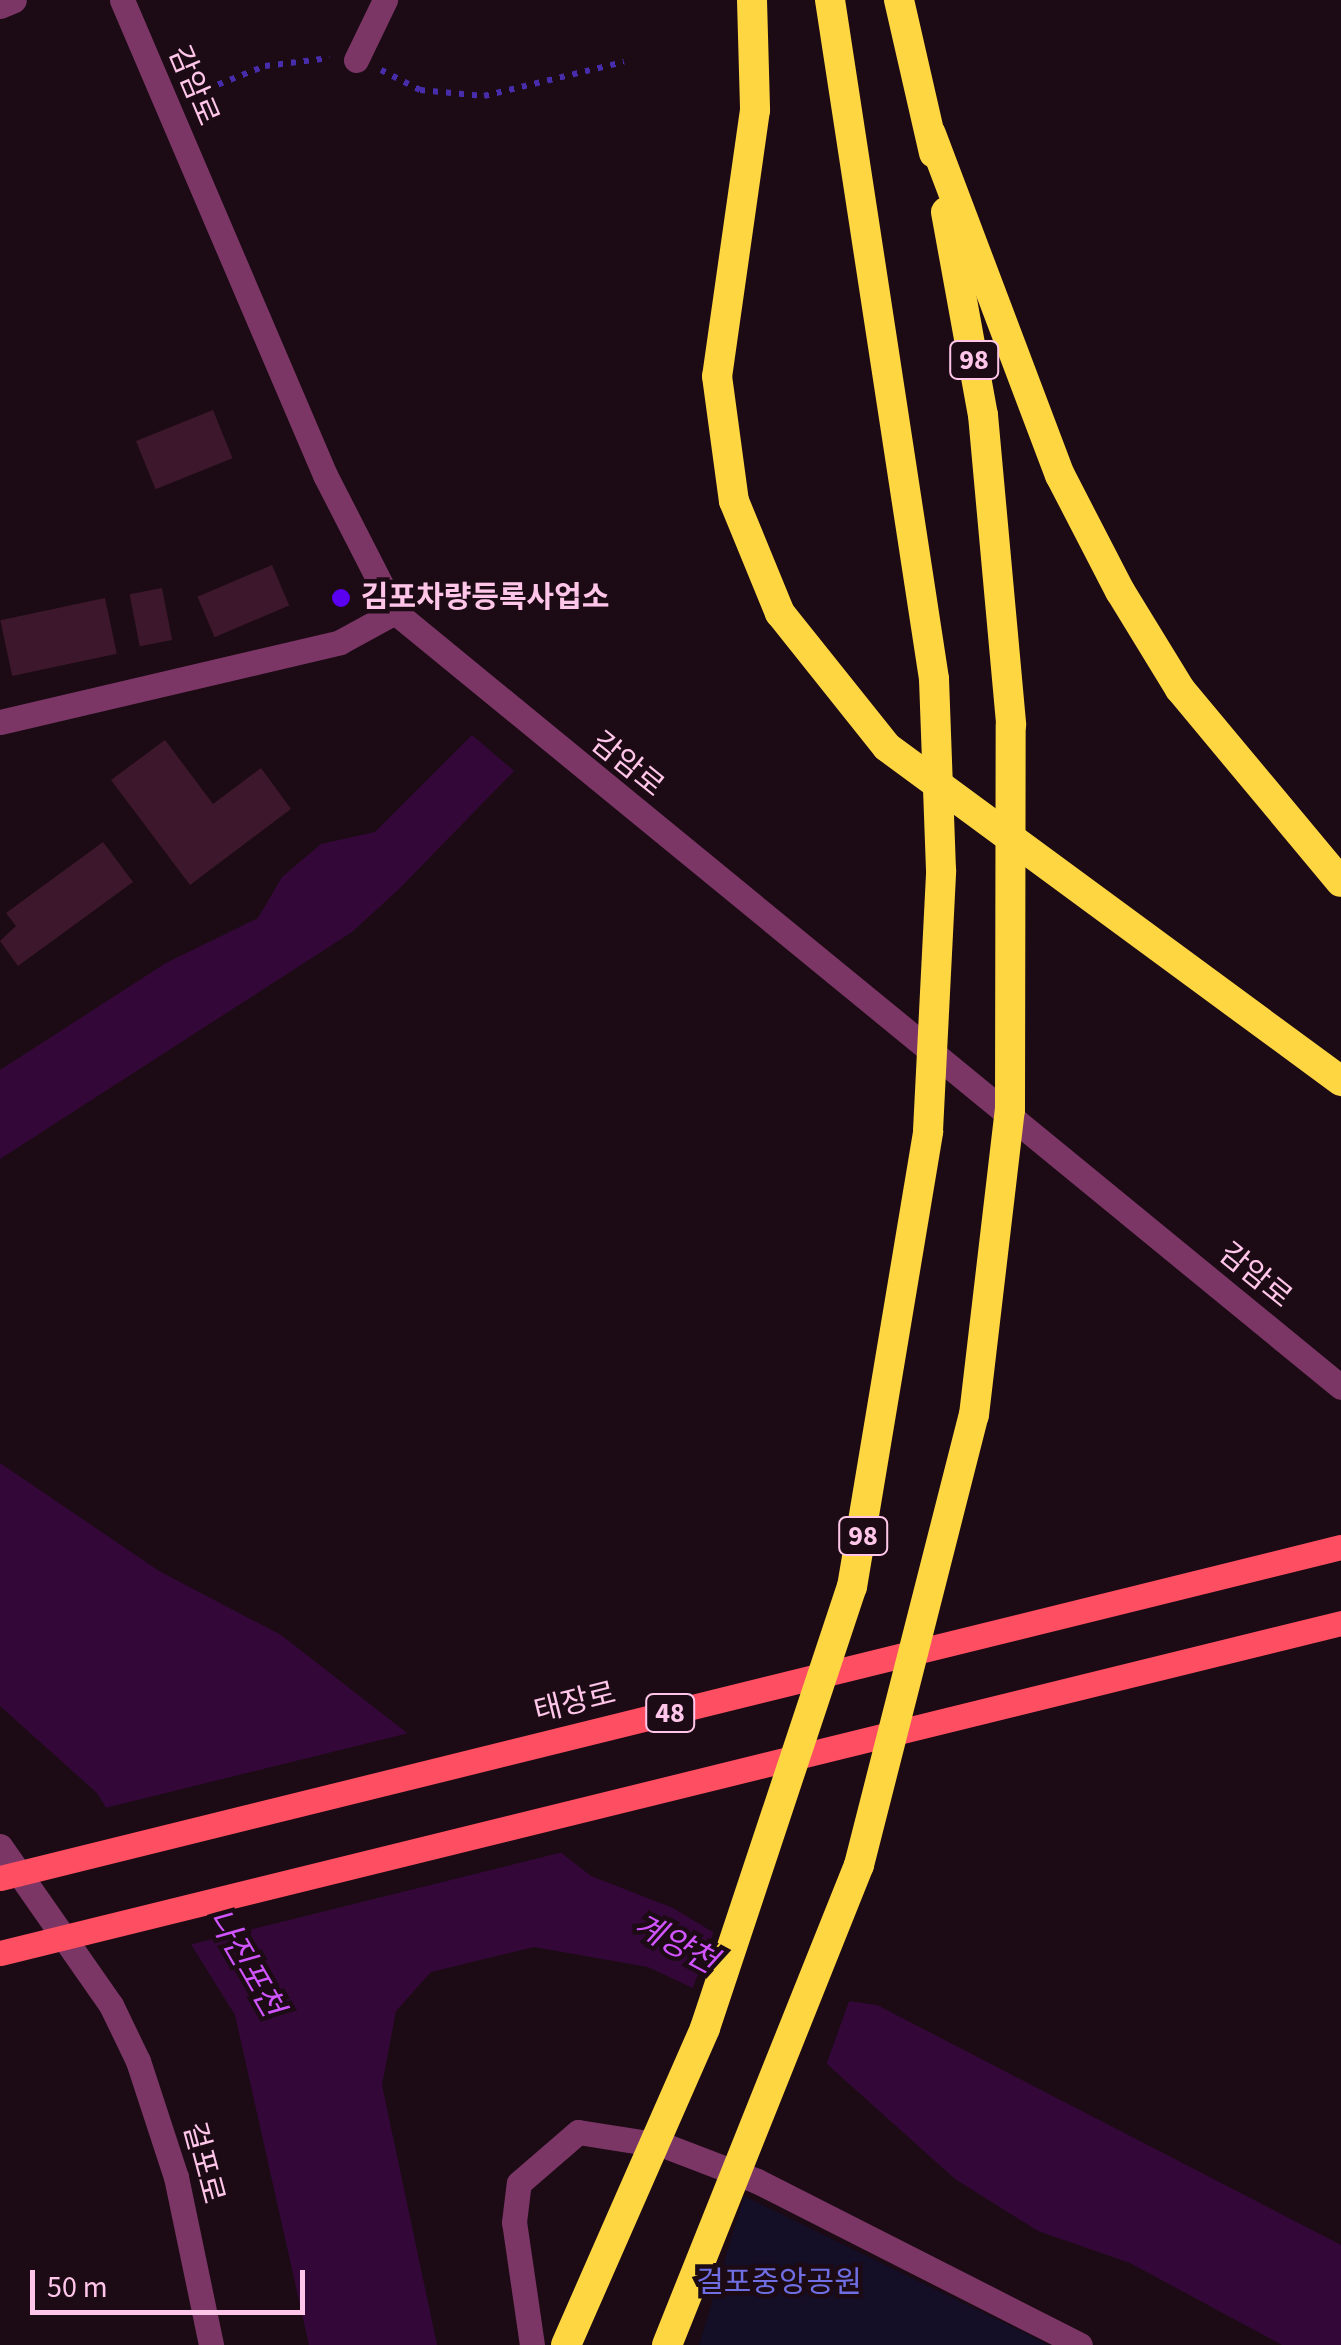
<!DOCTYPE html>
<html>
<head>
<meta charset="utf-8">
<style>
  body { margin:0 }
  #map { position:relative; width:1341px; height:2345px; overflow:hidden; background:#1c0b15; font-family:"Source Sans 3","Noto Sans KR",sans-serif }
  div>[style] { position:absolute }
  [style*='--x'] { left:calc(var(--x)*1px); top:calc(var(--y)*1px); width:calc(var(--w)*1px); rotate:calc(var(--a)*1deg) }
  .green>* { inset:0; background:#140e26 }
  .water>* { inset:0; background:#330838 }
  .pier>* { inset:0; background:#1c0b15 }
  .building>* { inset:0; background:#3d172b; transform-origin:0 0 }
  .path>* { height:6px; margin-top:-3px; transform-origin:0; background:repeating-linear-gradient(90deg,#472dac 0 5px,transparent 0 13px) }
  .minor>* { height:25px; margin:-12.5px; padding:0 12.5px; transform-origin:12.5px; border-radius:12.5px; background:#7b3666 }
  .highway>* { height:30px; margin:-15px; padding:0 15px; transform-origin:15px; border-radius:15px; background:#fed642 }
  .major-bridge>* { height:25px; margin:-12.5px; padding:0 12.5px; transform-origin:12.5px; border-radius:12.5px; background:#fe4e61 }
  .highway-bridge>* { height:30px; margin:-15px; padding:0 15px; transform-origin:15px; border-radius:15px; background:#fed642 }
  .dots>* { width:28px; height:28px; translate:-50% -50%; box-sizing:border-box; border:5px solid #1c0b15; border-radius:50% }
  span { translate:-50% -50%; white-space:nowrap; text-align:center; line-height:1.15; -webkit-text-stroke:9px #1c0b15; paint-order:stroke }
  .shield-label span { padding:2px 8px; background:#1c0b15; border:2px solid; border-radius:8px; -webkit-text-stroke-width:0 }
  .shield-label { font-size:28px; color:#ffc6e9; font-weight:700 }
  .street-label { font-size:30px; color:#ffc6e9 }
  .poi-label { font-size:30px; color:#ffc6e9; font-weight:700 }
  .left { translate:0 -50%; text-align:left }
  .park-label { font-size:30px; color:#6f6ee2 }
  .water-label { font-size:32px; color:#d055fe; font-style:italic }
  .scale { position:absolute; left:30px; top:2270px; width:275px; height:45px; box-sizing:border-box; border:5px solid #ffc6e9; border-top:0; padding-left:12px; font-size:30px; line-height:35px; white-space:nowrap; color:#ffc6e9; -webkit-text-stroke:8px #1c0b15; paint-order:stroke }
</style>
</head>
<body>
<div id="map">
  <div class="green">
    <i style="clip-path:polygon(744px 2196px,1031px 2336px,1048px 2345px,699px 2345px)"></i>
  </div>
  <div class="water">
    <i style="clip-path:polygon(472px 735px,514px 771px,399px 889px,352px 932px,0 1159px,0 1070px,166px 963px,258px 918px,282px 877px,321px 844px,375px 832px)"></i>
    <i style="clip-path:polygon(0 1463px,159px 1571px,281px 1635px,591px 1876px,673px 1908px,820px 1997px,877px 2005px,1341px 2245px,1341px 2345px,1282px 2345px,1130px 2263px,1038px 2231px,955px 2179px,797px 2037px,648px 1967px,534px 1947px,431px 1972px,396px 2011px,382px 2085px,437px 2345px,309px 2345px,235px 2015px,97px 1793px,0 1706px)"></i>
  </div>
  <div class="pier">
    <i style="clip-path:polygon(413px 1732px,567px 1851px,189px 1945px,101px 1809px)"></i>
    <i style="clip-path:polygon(715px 1928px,822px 1992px,851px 1996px,824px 2071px,794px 2042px,691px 1993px)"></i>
  </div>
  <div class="building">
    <i style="left:213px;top:410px;width:52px;height:83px;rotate:68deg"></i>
    <i style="left:272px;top:565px;width:44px;height:81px;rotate:67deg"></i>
    <i style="left:162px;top:588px;width:53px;height:33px;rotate:79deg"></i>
    <i style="left:105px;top:598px;width:57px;height:107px;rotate:78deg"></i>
    <i style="clip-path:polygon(165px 740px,213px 804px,261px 768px,291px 809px,190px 885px,111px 780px)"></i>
    <i style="clip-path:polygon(103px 842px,133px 882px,18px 966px,0 941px,16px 926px,6px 913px)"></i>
  </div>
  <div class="path">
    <i style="--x:381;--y:70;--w:44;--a:27.1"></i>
    <i style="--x:420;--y:90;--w:64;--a:5.4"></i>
    <i style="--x:484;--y:96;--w:144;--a:-13.7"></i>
    <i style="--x:194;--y:94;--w:76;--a:-21.5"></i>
    <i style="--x:265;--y:66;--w:65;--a:-7"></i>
  </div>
  <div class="minor">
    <i style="--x:122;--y:0;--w:517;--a:66.86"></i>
    <i style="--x:325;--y:475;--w:154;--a:62.9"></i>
    <i style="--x:395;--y:612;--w:1223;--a:39.33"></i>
    <i style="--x:0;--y:6;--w:15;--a:-23"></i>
    <i style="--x:356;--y:60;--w:67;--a:-64.2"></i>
    <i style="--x:0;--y:722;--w:349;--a:-13.2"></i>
    <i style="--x:340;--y:642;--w:63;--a:-28.6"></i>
    <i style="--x:0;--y:1846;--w:194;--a:55.1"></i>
    <i style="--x:111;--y:2005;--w:62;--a:64.3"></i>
    <i style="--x:138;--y:2061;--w:122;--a:71.9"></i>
    <i style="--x:176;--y:2177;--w:172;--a:78.2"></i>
    <i style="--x:532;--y:2345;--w:124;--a:-98.3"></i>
    <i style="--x:514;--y:2222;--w:39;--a:-83"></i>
    <i style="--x:519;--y:2183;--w:78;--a:-40.8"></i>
    <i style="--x:578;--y:2132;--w:89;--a:9"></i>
    <i style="--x:666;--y:2146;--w:97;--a:21"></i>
    <i style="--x:757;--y:2181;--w:362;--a:26.9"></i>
  </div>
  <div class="highway">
    <i style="--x:752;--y:0;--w:110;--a:88.4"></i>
    <i style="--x:755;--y:110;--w:269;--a:98.1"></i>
    <i style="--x:717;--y:376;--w:126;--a:82.3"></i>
    <i style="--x:734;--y:501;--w:121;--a:67.7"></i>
    <i style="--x:780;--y:613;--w:171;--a:51.4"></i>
    <i style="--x:887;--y:747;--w:564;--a:36.34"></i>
    <i style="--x:830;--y:0;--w:687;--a:81.29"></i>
    <i style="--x:899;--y:0;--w:157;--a:77.1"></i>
    <i style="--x:931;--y:134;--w:365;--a:69.3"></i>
    <i style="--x:1060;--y:475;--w:131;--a:62.7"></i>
    <i style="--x:1120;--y:591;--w:115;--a:58.5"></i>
    <i style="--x:1180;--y:689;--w:251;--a:50.2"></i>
    <i style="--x:946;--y:212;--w:206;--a:79.7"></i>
    <i style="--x:983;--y:415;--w:311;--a:84.8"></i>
  </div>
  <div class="major-bridge">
    <i style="--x:0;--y:1878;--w:1381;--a:-13.87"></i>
    <i style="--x:0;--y:1953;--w:1381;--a:-13.82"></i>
  </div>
  <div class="highway-bridge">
    <i style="--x:566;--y:2345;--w:346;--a:-66.3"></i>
    <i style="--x:705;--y:2028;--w:465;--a:-71.6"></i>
    <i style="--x:852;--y:1587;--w:462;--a:-80.5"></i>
    <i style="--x:928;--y:1131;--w:261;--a:-87.1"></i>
    <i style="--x:941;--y:870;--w:191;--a:-92.1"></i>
    <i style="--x:667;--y:2345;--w:517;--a:-68.2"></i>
    <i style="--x:859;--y:1865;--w:464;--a:-75.7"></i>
    <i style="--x:974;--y:1415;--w:307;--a:-83.3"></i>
    <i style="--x:1010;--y:1110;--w:385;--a:-89.9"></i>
  </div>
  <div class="dots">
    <i style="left:341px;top:598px;background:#5901f0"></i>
  </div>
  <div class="shield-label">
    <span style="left:974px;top:360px">98</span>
    <span style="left:863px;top:1536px">98</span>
    <span style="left:670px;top:1713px">48</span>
  </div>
  <div class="street-label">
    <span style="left:193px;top:86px;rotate:67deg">감암로</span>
    <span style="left:627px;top:765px;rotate:39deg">감암로</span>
    <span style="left:1255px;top:1276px;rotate:39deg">감암로</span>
    <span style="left:575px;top:1703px;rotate:-14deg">태장로</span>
    <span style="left:203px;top:2163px;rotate:75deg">걸포로</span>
  </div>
  <div class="poi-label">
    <span class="left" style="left:361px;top:598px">김포차량등록사업소</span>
  </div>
  <div class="park-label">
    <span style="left:779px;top:2283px">걸포중앙공원</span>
  </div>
  <div class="water-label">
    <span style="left:675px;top:1944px;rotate:28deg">계양천</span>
    <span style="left:245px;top:1963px;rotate:60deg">나진포천</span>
  </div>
  <div class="scale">50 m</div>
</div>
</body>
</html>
